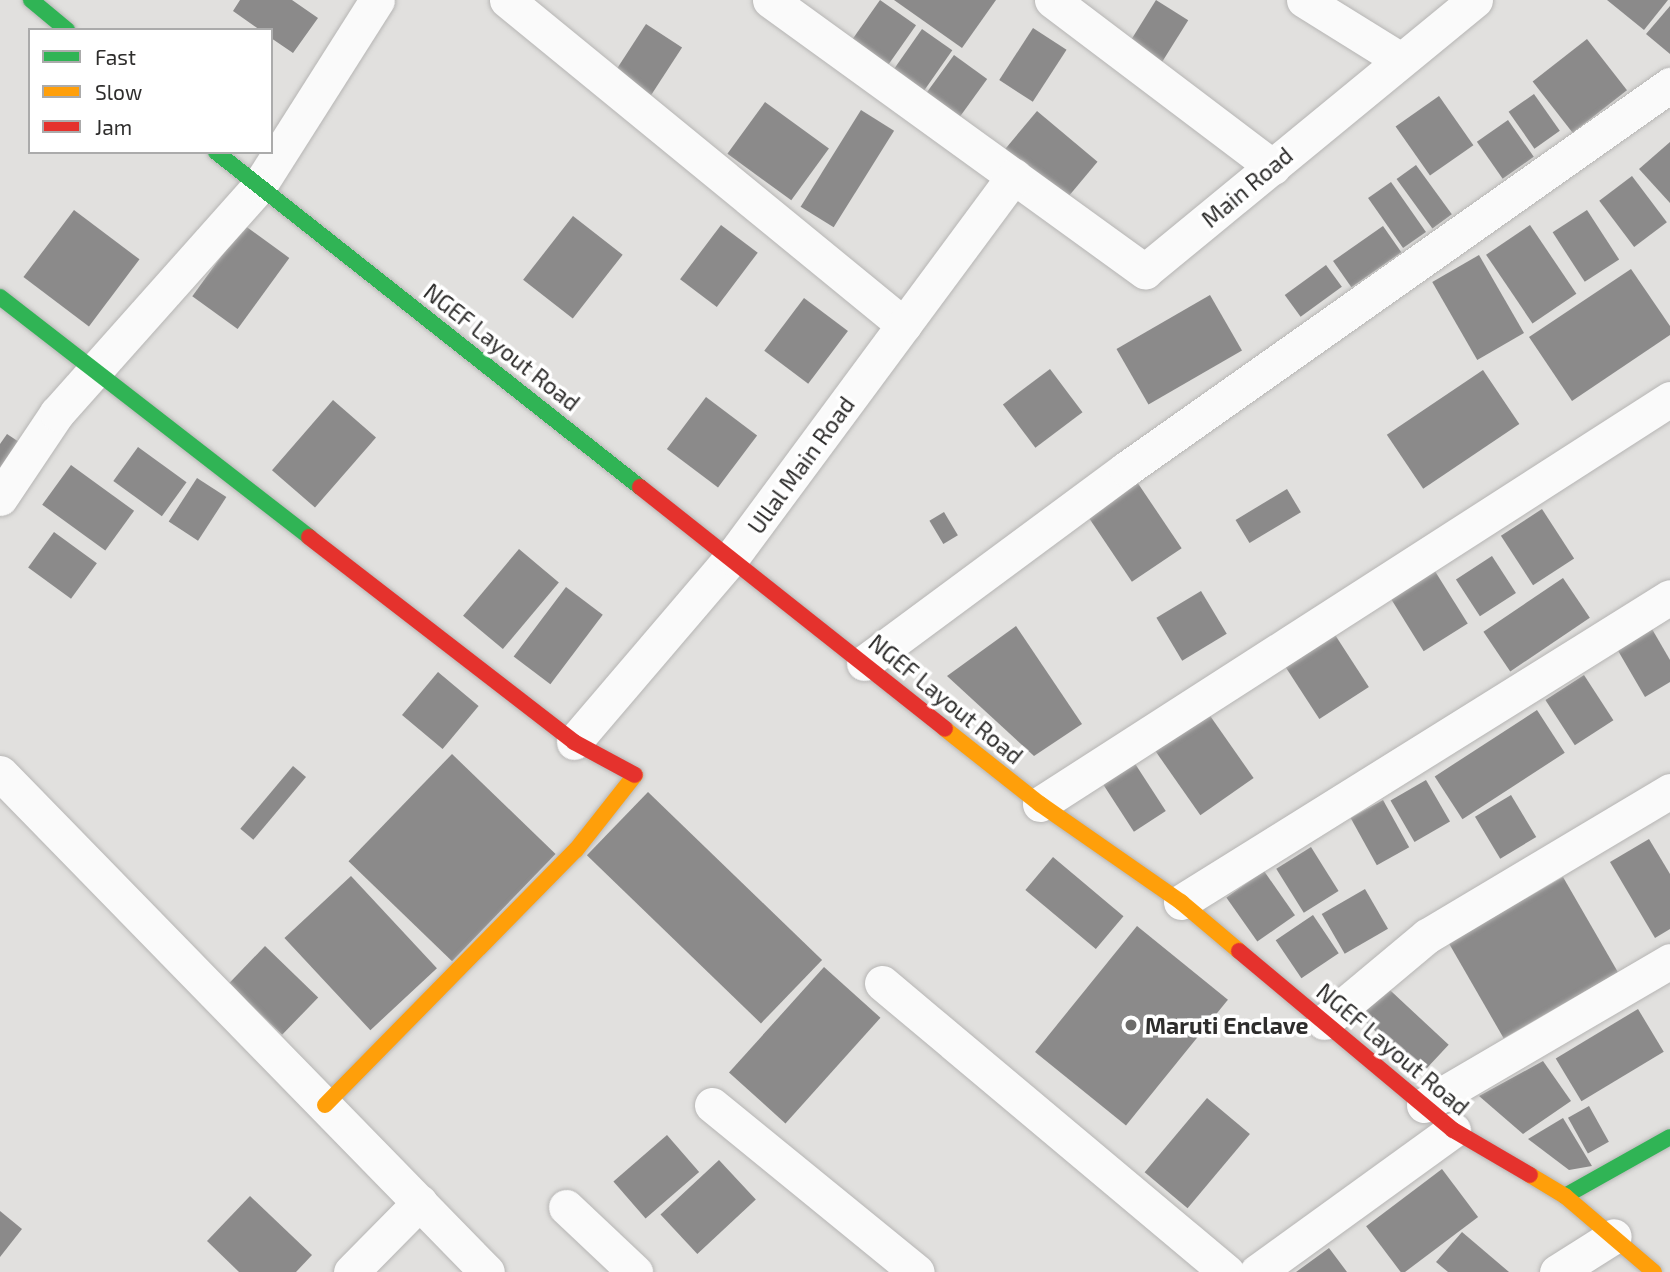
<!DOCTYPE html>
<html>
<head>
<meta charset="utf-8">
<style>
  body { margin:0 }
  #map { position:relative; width:1670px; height:1272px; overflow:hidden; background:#e1e0de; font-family:"Exo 2",sans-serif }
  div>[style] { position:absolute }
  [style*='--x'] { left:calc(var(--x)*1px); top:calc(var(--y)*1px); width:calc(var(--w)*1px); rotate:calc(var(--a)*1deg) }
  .building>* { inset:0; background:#8b8a8a; transform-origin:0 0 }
  .roads { filter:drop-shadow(0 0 2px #b6b5b4) drop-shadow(0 0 2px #b6b5b4) }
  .street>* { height:35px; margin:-17.5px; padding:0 17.5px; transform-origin:17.5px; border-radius:17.5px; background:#fafafa }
  .fast>* { height:16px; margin:-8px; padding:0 8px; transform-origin:8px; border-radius:8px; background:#30b455 }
  .slow>* { height:16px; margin:-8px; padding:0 8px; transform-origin:8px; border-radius:8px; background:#ff9f0a }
  .jam>* { height:16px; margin:-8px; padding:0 8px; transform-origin:8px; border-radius:8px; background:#e5322d }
  .dots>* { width:19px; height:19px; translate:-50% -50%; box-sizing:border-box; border:4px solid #fff; border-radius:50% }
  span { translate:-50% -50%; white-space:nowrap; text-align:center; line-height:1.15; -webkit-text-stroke:7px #fff; paint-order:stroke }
  .street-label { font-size:23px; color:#2e2d2c }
  .poi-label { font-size:23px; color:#2e2d2c; font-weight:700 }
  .left { translate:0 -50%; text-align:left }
  .legend { position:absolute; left:28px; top:28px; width:245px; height:126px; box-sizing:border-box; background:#fff; border:2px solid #ababab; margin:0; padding:9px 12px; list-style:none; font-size:21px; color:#2e2d2c }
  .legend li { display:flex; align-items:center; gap:14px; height:35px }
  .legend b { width:35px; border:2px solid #ababab }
</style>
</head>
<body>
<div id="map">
  <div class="building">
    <i style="clip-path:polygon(240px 0,292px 0,318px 18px,293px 53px,271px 38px,271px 30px,260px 30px,233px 11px)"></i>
    <i style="left:880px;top:0;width:44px;height:56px;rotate:35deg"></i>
    <i style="clip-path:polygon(894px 0,996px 0,962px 48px)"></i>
    <i style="left:1156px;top:0;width:38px;height:58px;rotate:32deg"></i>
    <i style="clip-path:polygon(1607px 0,1668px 0,1644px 30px)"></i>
    <i style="clip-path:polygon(1670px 6px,1670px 54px,1646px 34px)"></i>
    <i style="left:646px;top:24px;width:43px;height:57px;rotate:33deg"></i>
    <i style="left:1033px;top:28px;width:40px;height:62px;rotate:33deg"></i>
    <i style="left:922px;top:29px;width:37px;height:57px;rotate:35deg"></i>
    <i style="left:1587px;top:39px;width:65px;height:69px;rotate:52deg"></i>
    <i style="left:954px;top:55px;width:41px;height:56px;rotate:36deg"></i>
    <i style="left:1534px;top:94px;width:45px;height:31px;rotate:55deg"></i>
    <i style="left:1439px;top:96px;width:60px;height:53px;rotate:55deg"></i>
    <i style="left:765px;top:102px;width:79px;height:64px;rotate:36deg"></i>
    <i style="left:861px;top:110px;width:39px;height:114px;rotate:32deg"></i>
    <i style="left:1037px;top:111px;width:79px;height:55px;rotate:40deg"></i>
    <i style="left:1508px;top:120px;width:45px;height:38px;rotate:55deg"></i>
    <i style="clip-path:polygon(1670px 142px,1670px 203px,1639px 169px)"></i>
    <i style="left:1416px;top:165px;width:61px;height:24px;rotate:54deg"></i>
    <i style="left:1632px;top:176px;width:58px;height:41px;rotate:53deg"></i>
    <i style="left:1391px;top:182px;width:61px;height:28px;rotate:55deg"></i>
    <i style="left:74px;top:210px;width:82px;height:84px;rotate:37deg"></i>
    <i style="left:1587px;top:210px;width:59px;height:41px;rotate:57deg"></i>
    <i style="left:573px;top:216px;width:63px;height:81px;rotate:38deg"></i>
    <i style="left:244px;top:225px;width:56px;height:88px;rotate:36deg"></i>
    <i style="left:721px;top:225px;width:46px;height:68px;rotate:37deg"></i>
    <i style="left:1530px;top:225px;width:83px;height:53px;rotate:56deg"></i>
    <i style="left:1383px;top:226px;width:32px;height:61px;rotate:55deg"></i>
    <i style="left:1479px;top:255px;width:90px;height:54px;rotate:60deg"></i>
    <i style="left:1326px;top:265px;width:27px;height:51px;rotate:54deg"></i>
    <i style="clip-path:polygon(1631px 269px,1670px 326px,1670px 335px,1572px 401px,1529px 337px)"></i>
    <i style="left:1210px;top:295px;width:64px;height:108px;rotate:60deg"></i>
    <i style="left:804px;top:298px;width:55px;height:66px;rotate:37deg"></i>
    <i style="left:1050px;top:369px;width:54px;height:59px;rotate:53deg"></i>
    <i style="left:1483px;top:370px;width:65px;height:116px;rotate:56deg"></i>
    <i style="left:706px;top:397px;width:64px;height:65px;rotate:37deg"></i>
    <i style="left:333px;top:400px;width:57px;height:93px;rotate:41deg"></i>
    <i style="clip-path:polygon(7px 434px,22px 444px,0 477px,0 444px)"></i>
    <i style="left:138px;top:447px;width:60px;height:42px;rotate:36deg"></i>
    <i style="left:71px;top:465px;width:78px;height:49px;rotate:36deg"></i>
    <i style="left:1133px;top:476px;width:87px;height:60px;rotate:56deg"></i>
    <i style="left:197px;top:478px;width:35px;height:52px;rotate:33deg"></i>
    <i style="left:1287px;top:489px;width:27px;height:60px;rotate:59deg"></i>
    <i style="left:1542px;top:509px;width:59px;height:49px;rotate:57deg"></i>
    <i style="left:944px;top:512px;width:27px;height:17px;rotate:59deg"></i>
    <i style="left:54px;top:532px;width:53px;height:44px;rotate:36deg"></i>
    <i style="left:519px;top:549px;width:52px;height:87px;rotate:40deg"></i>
    <i style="left:1492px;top:556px;width:44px;height:43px;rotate:57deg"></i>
    <i style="left:1428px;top:560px;width:75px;height:52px;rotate:58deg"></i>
    <i style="left:1563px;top:578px;width:48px;height:96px;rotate:56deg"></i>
    <i style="left:566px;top:587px;width:46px;height:87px;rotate:37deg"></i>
    <i style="left:1201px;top:591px;width:50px;height:52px;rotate:59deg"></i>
    <i style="left:1328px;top:624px;width:75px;height:59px;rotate:57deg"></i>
    <i style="clip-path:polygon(1016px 626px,1082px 724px,1034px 756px,947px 676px)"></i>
    <i style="clip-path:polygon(1652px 629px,1670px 660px,1670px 682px,1645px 697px,1617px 649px)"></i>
    <i style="left:438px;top:672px;width:53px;height:56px;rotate:40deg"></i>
    <i style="left:1584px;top:675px;width:54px;height:46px;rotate:57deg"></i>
    <i style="left:1206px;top:710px;width:83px;height:65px;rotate:55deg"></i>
    <i style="left:1537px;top:710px;width:51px;height:122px;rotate:57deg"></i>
    <i style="left:452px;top:754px;width:144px;height:149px;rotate:44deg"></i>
    <i style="left:1132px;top:759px;width:62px;height:38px;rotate:57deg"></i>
    <i style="left:293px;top:766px;width:17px;height:82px;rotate:40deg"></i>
    <i style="left:1426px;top:780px;width:48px;height:41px;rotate:60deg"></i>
    <i style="left:648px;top:792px;width:242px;height:88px;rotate:44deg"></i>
    <i style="left:1511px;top:795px;width:49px;height:42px;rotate:59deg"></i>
    <i style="left:1383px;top:800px;width:54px;height:37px;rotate:61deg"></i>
    <i style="clip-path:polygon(1649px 839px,1670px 874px,1670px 929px,1655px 938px,1610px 862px)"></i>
    <i style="left:1311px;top:847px;width:52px;height:41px;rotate:58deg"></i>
    <i style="left:1053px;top:857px;width:92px;height:43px;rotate:40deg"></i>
    <i style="left:1264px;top:871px;width:54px;height:46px;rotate:55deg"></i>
    <i style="left:351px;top:876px;width:126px;height:91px;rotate:47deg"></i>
    <i style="left:1563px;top:877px;width:110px;height:132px;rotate:60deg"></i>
    <i style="left:1365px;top:889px;width:46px;height:50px;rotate:60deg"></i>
    <i style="left:1313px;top:915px;width:46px;height:45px;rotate:56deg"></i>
    <i style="left:1137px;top:926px;width:117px;height:162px;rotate:39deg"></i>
    <i style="left:265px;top:946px;width:74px;height:52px;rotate:44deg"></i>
    <i style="left:824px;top:967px;width:76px;height:142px;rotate:42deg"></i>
    <i style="left:1377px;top:978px;width:98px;height:40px;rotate:43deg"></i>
    <i style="left:1638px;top:1009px;width:50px;height:96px;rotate:59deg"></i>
    <i style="clip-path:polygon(1543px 1061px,1571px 1101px,1523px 1134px,1479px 1096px)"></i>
    <i style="left:1207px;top:1098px;width:56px;height:97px;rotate:40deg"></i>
    <i style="left:1589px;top:1106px;width:41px;height:24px;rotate:61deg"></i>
    <i style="clip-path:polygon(1563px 1118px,1592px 1166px,1569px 1170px,1528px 1139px)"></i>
    <i style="left:667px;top:1135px;width:49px;height:71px;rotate:49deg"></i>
    <i style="left:719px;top:1160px;width:54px;height:80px;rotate:47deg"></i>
    <i style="left:1442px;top:1169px;width:60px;height:95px;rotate:53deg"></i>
    <i style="clip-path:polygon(250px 1196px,312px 1255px,296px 1272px,239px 1272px,207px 1241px)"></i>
    <i style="clip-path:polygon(0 1211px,22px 1229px,0 1257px)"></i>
    <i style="clip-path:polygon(1462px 1232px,1509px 1272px,1448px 1272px,1436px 1262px)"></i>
    <i style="clip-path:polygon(1329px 1248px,1347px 1272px,1296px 1272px)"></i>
  </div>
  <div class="roads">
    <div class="street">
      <i style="--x:507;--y:0;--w:513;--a:39.31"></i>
      <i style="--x:770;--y:0;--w:463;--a:35.9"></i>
      <i style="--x:1145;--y:271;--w:427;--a:-39.4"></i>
      <i style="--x:1052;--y:0;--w:277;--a:37.1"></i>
      <i style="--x:1304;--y:0;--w:112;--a:31.8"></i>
      <i style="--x:0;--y:498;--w:102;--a:-56.2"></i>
      <i style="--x:57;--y:413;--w:304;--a:-48.3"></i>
      <i style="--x:259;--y:186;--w:220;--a:-57.6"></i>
      <i style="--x:864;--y:663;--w:326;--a:-36.5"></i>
      <i style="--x:1126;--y:469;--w:666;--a:-35.22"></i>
      <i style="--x:574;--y:742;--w:243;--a:-49.5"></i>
      <i style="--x:732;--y:557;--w:474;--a:-53.5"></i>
      <i style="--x:0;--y:773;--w:697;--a:45.7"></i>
      <i style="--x:1040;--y:804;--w:749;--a:-32.74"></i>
      <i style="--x:1181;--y:902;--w:576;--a:-31.95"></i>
      <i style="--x:882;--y:983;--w:450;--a:40"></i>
      <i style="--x:1324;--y:1022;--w:134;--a:-39.9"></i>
      <i style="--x:1427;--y:936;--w:283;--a:-30.8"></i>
      <i style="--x:712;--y:1105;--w:264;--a:39.2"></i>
      <i style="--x:1424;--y:1105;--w:285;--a:-30.3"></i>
      <i style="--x:566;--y:1207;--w:95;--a:43.3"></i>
      <i style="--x:351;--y:1272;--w:98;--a:-45.4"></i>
      <i style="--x:1257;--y:1272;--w:242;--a:-35.9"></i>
      <i style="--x:1557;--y:1272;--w:67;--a:-32.3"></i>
    </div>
    <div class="fast">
      <i style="--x:31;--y:0;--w:47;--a:39.8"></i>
      <i style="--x:216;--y:152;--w:540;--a:38.31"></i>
      <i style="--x:0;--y:297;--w:391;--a:37.8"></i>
      <i style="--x:1565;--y:1196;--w:120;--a:-29.3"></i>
    </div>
    <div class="slow">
      <i style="--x:945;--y:729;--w:121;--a:38.3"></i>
      <i style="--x:1040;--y:804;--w:172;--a:34.8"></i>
      <i style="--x:1181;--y:902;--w:76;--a:40.2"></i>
      <i style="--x:325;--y:1105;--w:358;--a:-45.5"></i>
      <i style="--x:576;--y:850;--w:95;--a:-51.8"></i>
      <i style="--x:1530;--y:1175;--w:41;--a:31"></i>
      <i style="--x:1565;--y:1196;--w:117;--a:40.5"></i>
    </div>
    <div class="jam">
      <i style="--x:640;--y:487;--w:389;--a:38.4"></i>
      <i style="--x:309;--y:537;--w:335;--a:37.7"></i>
      <i style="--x:574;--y:742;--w:69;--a:28.4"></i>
      <i style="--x:1239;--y:951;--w:279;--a:39.9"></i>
      <i style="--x:1453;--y:1130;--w:89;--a:30.3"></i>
    </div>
  </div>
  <div class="dots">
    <i style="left:1131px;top:1025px;background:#6d6c6a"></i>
  </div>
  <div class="street-label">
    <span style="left:1247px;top:187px;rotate:-40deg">Main Road</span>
    <span style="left:502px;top:347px;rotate:38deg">NGEF Layout Road</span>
    <span style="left:801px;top:465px;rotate:-54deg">Ullal Main Road</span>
    <span style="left:946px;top:699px;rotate:39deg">NGEF Layout Road</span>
    <span style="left:1393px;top:1049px;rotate:40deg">NGEF Layout Road</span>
  </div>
  <div class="poi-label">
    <span class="left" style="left:1145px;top:1025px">Maruti Enclave</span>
  </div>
  <ul class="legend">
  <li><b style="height:9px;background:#30b455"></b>Fast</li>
  <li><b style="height:9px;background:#ff9f0a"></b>Slow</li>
  <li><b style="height:9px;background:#e5322d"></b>Jam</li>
  </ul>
</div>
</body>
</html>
